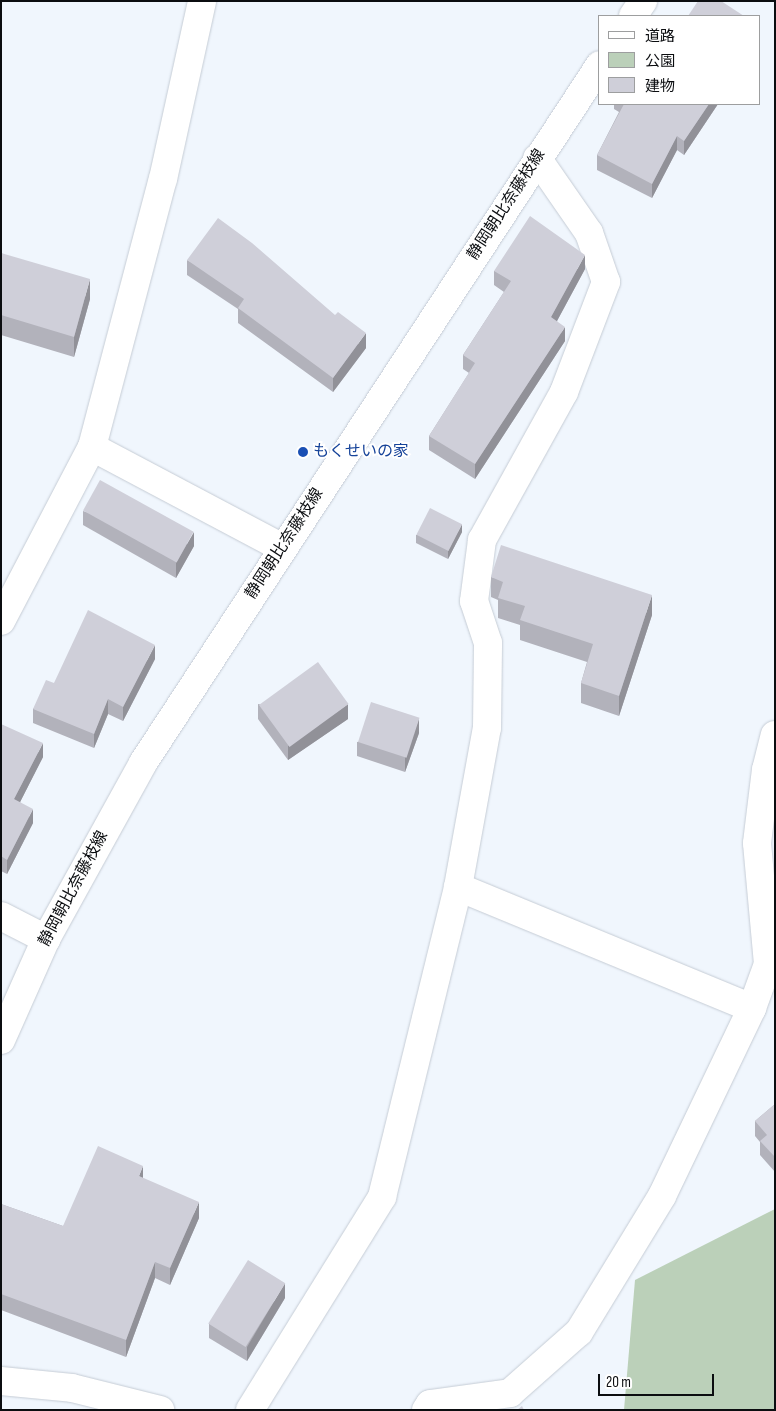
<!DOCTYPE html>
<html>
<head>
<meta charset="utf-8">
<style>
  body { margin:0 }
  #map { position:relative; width:776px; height:1411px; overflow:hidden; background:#f0f6fd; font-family:"Sofia Sans Condensed","Noto Sans JP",sans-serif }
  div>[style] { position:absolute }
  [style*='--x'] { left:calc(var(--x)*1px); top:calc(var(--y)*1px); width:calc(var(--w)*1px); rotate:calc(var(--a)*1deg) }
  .green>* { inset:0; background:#bbd0b9 }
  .roads { filter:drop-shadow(0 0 1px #c5ccd5) drop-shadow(0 0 1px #c5ccd5) }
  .street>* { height:28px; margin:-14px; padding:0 14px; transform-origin:14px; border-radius:14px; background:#fff }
  .secondary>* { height:28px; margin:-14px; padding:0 14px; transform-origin:14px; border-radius:14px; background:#fff }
  .wall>* { inset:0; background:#b2b2bb }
  .shaded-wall>* { inset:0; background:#919198 }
  .building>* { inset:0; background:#cfcfd9; transform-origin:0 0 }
  .dots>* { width:14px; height:14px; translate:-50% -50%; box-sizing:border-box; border:2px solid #fff; border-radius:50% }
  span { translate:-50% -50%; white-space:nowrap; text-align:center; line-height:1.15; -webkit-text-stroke:4px #fff; paint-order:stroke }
  .street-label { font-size:16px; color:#0b0d10 }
  .transit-label { font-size:16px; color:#164399 }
  .left { translate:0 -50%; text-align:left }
  .frame { position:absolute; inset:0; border:2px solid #0b0d10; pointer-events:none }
  .legend { position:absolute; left:598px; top:15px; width:162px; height:90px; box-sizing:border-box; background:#fff; border:1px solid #9d9e9f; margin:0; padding:6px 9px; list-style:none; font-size:15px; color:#0b0d10 }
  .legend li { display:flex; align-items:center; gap:10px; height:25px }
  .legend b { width:25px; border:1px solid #9d9e9f }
  .scale { position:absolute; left:598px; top:1374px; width:116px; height:22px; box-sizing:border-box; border:2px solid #0b0d10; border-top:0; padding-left:6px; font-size:15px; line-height:18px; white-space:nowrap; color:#0b0d10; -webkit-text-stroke:4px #fff; paint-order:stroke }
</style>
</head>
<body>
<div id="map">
  <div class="green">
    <i style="clip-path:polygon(775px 1209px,775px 1410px,624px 1410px,635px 1280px)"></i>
  </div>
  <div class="roads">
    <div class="street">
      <i style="--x:92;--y:447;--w:216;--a:27.9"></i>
      <i style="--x:1;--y:621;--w:196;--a:-62.4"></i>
      <i style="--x:92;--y:447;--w:277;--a:-75.2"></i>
      <i style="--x:163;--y:179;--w:182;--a:-77.6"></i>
      <i style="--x:458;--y:887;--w:318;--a:22.4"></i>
      <i style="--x:1;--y:916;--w:51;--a:27.1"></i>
      <i style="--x:1;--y:1381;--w:71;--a:5.6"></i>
      <i style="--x:72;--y:1388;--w:91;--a:14"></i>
      <i style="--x:250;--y:1410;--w:251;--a:-58.2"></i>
      <i style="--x:382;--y:1197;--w:319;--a:-76.2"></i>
      <i style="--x:458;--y:887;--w:162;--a:-79.7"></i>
      <i style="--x:487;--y:728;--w:85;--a:-89.3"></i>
      <i style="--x:488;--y:643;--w:44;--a:-108.4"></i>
      <i style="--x:474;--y:601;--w:62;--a:-82.5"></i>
      <i style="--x:482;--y:540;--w:169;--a:-61"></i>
      <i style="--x:564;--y:392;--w:118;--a:-69.1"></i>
      <i style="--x:606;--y:282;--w:52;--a:-109.1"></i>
      <i style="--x:589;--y:233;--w:91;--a:-124.7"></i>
      <i style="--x:426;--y:1410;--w:7;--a:-56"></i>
      <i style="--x:430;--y:1404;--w:81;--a:-7.8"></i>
      <i style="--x:510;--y:1393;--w:92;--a:-41.5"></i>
      <i style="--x:579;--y:1332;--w:159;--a:-58.6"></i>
      <i style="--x:662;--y:1196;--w:208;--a:-64.4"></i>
      <i style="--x:752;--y:1008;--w:47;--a:-70"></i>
      <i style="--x:768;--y:964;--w:121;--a:-95.2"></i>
      <i style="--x:757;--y:843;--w:74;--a:-83"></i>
      <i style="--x:766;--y:770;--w:36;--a:-76"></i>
    </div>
    <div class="secondary">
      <i style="--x:633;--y:16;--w:18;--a:-56"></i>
      <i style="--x:1;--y:1040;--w:111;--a:-66"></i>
      <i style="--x:46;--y:939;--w:201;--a:-61.1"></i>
      <i style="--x:143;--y:763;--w:834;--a:-56.79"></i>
    </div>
  </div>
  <div class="wall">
    <i style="clip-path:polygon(614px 104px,718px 104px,684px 155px,677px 150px,652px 198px,597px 170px,597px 155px,619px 112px,614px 109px)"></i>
    <i style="clip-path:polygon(1px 253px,90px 299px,74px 357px,1px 335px)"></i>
    <i style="clip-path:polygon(187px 260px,366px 348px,333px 392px,238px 323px,238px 309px,187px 275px)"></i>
    <i style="clip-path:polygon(585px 269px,557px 321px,565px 341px,475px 479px,429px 450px,429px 436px,469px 373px,463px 369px,463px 355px,504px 292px,494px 285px,494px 271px)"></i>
    <i style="clip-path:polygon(83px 511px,194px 546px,176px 578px,83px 525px)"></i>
    <i style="clip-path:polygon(462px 532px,448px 559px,416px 543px,416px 535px)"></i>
    <i style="clip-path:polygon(491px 577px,652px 615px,619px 716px,581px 703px,581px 683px,587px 662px,520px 640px,520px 625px,498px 618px,498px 600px,491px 597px)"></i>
    <i style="clip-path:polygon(155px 659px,123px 721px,108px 714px,94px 748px,33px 723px,33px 709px,54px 683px)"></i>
    <i style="clip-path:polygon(258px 704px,348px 719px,288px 760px,258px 719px)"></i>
    <i style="clip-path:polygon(1px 724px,43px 757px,20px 802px,33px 823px,7px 874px,1px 871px)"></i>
    <i style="clip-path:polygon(419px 733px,405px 772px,357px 756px,357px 742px)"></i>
    <i style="clip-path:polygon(775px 1104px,775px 1172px,760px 1155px,760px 1142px,755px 1136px,755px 1121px)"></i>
    <i style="clip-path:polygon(143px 1178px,199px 1218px,170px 1285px,155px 1278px,126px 1357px,1px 1310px,1px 1204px,63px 1226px)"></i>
    <i style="clip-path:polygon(285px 1298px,247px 1361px,209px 1338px,209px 1324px)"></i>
  </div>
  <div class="shaded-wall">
    <i style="clip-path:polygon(709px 104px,718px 104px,684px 155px,684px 141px)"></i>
    <i style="clip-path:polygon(677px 136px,677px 150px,652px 198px,652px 184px)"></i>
    <i style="clip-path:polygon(585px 255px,585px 269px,551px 332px,551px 317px)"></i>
    <i style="clip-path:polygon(90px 279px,90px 299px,74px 357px,74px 337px)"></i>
    <i style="clip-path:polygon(565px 327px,565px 341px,475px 479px,475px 464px)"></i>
    <i style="clip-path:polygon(366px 333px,366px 348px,333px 392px,333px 378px)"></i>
    <i style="clip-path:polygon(462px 524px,462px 532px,448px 559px,448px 551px)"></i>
    <i style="clip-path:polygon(194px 532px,194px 546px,176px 578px,176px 563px)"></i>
    <i style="clip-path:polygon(652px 595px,652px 615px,619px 716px,619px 696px)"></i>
    <i style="clip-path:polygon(155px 645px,155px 659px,123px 721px,123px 707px)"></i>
    <i style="clip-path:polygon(108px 699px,108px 714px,94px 748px,94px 734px)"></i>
    <i style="clip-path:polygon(348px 704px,348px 719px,288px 760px,288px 746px)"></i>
    <i style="clip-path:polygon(419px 718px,419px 733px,405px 772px,405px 758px)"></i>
    <i style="clip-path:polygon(43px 743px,43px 757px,14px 814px,14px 799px)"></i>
    <i style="clip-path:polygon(33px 809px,33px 823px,7px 874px,7px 860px)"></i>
    <i style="clip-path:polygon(143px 1166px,143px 1182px,139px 1176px)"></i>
    <i style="clip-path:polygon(199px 1202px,199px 1218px,170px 1285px,170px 1268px)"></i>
    <i style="clip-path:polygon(155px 1262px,155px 1278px,126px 1357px,126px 1340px)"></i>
    <i style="clip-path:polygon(285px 1283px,285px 1298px,247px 1361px,247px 1347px)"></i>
  </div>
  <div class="building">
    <i style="clip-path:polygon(698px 1px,721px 1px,744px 16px,688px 16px)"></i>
    <i style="clip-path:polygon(624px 104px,709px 104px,684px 141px,677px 136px,652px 184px,597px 155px)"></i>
    <i style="clip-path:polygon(530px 216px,585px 255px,551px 317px,565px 327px,475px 464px,429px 436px,475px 363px,463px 355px,511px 281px,494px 271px)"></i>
    <i style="clip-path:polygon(218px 218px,252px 243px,335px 315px,338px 312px,366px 333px,333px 378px,238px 308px,244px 299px,187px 260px)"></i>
    <i style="clip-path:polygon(1px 253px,90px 279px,74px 337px,1px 315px)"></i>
    <i style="left:100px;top:480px;width:107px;height:35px;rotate:29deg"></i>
    <i style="left:430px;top:508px;width:36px;height:30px;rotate:27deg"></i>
    <i style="clip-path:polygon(501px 545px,652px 595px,619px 696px,581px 683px,593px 644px,520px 620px,525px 606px,498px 598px,503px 582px,491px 577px)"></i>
    <i style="clip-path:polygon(88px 610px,155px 645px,123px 707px,108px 699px,94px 734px,33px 709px,46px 680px,54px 683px)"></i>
    <i style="left:318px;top:662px;width:52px;height:73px;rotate:54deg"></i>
    <i style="left:371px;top:702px;width:51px;height:42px;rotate:18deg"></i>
    <i style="clip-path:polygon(1px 724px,43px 743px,14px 799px,33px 809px,7px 860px,1px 856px)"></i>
    <i style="clip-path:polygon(775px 1104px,775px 1157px,760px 1141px,767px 1135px,755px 1121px)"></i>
    <i style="clip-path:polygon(98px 1146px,143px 1166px,139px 1176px,199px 1202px,170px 1268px,155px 1262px,126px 1340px,1px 1294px,1px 1204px,63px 1226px)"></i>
    <i style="left:248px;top:1260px;width:44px;height:75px;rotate:32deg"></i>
    <i style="clip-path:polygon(522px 1406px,524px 1410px,517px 1410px)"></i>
  </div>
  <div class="dots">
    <i style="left:303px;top:452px;background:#1a4fb4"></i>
  </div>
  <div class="street-label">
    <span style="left:507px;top:205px;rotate:-57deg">静岡朝比奈藤枝線</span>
    <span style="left:285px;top:544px;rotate:-57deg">静岡朝比奈藤枝線</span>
    <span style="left:74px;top:889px;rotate:-62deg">静岡朝比奈藤枝線</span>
  </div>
  <div class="transit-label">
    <span class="left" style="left:313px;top:452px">もくせいの家</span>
  </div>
  <div class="frame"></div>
  <ul class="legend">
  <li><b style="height:6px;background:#fff"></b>道路</li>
  <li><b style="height:14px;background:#bbd0b9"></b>公園</li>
  <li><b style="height:14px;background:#cfcfd9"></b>建物</li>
  </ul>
  <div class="scale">20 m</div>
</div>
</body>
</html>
